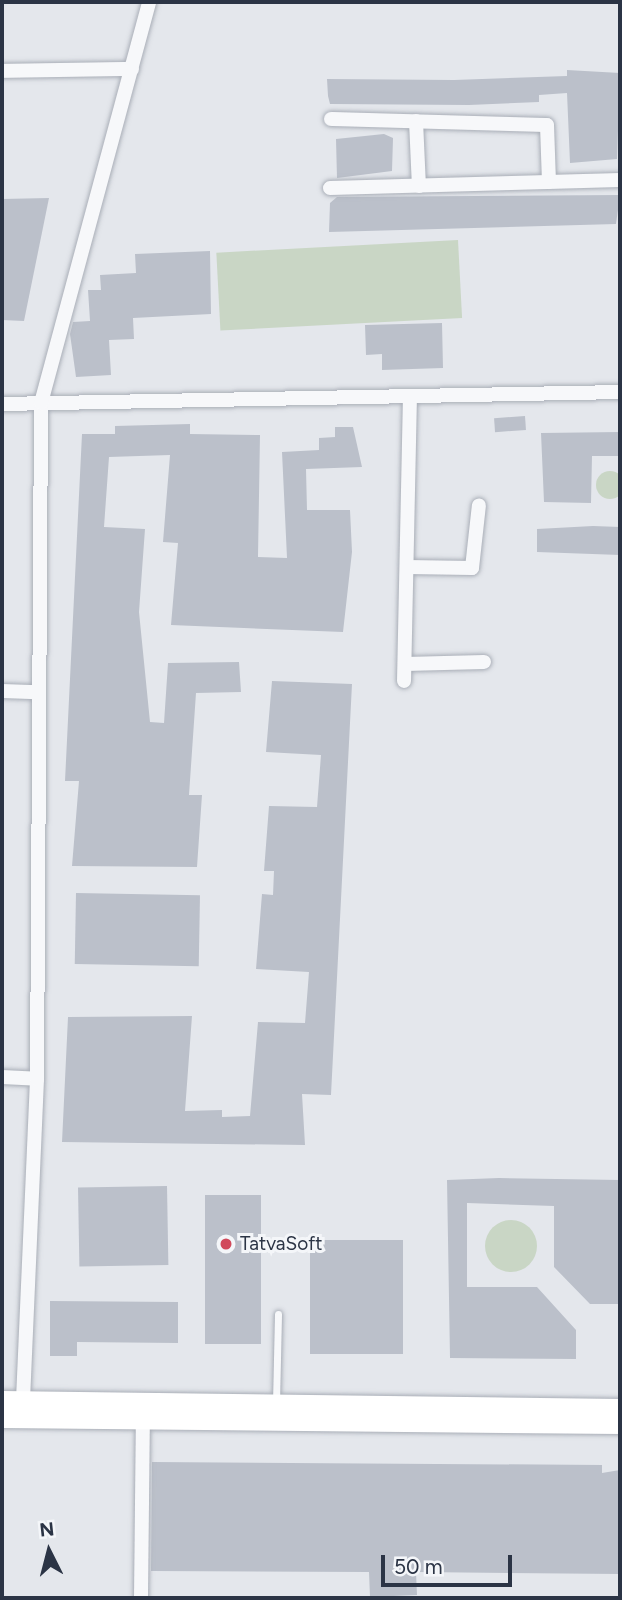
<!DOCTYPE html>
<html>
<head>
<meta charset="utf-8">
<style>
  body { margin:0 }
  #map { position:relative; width:622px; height:1600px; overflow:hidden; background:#e4e7ec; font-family:Figtree,sans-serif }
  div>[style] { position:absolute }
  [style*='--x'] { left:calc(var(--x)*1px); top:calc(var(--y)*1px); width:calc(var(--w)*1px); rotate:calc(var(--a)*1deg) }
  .green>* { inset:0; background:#c9d6c5; transform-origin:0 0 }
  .round { border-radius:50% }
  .building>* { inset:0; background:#bbc0ca; transform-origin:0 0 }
  .roads { filter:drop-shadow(0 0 2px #a9aeb7) drop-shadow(0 0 2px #a9aeb7) }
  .service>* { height:7px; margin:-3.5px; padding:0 3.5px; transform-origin:3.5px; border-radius:3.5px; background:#f7f8fa }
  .minor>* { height:14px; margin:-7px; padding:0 7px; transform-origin:7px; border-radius:7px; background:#f7f8fa }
  .secondary>* { height:19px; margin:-9.5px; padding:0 9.5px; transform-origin:9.5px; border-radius:9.5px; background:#fff }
  .dots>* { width:19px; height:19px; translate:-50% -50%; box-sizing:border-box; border:4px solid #f4f6f9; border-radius:50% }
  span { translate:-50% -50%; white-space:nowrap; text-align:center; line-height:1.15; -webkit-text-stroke:6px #f4f6f9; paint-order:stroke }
  .poi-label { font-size:19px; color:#2b3445 }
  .left { translate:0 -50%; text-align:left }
  .frame { position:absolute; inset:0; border:4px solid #2b3445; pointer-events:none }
  .north { position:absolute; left:14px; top:1516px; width:70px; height:70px; -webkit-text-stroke:5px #f4f6f9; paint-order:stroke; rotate:354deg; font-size:19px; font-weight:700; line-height:28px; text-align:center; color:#2b3445 }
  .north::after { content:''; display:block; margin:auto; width:24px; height:32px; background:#2b3445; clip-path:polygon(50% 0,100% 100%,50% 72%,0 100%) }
  .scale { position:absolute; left:381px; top:1555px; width:131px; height:32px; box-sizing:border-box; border:4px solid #2b3445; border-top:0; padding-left:9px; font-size:21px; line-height:24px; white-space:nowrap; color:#2b3445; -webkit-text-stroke:5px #f4f6f9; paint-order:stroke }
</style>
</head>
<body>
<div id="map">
  <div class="green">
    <i style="left:458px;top:240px;width:78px;height:242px;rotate:87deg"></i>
    <i class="round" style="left:596px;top:471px;width:28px;height:28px"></i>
    <i class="round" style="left:485px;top:1220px;width:52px;height:52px"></i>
  </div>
  <div class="building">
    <i style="clip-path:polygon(567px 70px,620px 73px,617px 159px,570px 163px,567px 93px,539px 95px,539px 102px,469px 105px,330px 104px,328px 96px,327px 79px,454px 80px,567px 76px)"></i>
    <i style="clip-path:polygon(384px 134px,393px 138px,392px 171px,337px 178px,336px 139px)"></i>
    <i style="clip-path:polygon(620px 195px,616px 224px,329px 232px,330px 203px,337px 197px)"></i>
    <i style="clip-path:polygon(49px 198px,24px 321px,2px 320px,2px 199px)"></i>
    <i style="clip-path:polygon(210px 251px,211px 314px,133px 318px,134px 339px,109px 340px,111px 375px,76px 377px,70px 334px,73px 322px,90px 321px,88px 290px,101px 290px,100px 275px,136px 273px,135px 254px)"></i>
    <i style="clip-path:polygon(442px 323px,443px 368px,382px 370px,382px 354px,366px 355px,365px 325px)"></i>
    <i style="left:525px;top:416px;width:14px;height:31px;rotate:86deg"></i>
    <i style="clip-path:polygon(190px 424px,190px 434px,260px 435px,258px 557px,287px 558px,282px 452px,319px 450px,319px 438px,335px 437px,335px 427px,353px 427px,362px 467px,306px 469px,307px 510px,350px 510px,352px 552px,343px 632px,171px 625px,178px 543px,163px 542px,170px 455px,109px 457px,104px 527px,145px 529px,139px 612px,150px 722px,164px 723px,168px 663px,239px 662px,241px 692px,196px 693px,189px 795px,202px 795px,197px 867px,72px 866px,79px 781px,65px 781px,82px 434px,115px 434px,115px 426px)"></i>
    <i style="clip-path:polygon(620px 432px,620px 456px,592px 456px,591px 503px,544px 502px,541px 433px)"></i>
    <i style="clip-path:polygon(593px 526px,620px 527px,620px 555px,537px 552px,537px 529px)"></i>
    <i style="clip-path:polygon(272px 681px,352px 684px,331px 1095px,302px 1094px,305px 1145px,62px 1142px,68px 1017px,192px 1016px,185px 1111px,222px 1110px,222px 1117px,250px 1116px,258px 1022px,305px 1023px,309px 972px,256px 969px,262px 894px,273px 895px,274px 871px,264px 871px,269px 806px,317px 807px,321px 755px,266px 752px)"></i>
    <i style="left:76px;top:893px;width:124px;height:71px;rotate:1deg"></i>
    <i style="clip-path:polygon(499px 1178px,620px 1180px,620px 1304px,590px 1304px,554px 1267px,554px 1206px,467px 1203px,467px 1287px,537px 1287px,576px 1330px,576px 1359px,450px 1358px,447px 1180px)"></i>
    <i style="left:167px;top:1186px;width:79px;height:89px;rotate:89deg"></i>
    <i style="left:205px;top:1195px;width:56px;height:149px"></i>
    <i style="left:310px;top:1240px;width:93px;height:114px"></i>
    <i style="clip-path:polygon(50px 1301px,178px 1302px,178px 1343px,77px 1342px,77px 1356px,50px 1356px)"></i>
    <i style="clip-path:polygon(152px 1462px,602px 1465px,602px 1473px,620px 1470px,620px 1574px,416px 1572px,417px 1595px,370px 1597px,369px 1572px,151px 1571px)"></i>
  </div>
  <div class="roads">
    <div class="service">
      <i style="--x:276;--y:1403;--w:89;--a:-88.7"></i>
    </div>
    <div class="minor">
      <i style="--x:2;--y:71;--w:130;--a:-0.9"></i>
      <i style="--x:331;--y:119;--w:216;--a:1.6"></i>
      <i style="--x:547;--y:125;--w:57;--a:88"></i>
      <i style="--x:416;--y:121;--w:65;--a:87.4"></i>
      <i style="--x:330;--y:188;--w:290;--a:-1.6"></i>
      <i style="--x:2;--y:404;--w:618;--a:-1.11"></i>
      <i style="--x:407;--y:567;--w:65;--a:0.9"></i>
      <i style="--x:472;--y:568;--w:63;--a:-83.7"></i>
      <i style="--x:405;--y:664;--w:79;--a:-1.5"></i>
      <i style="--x:404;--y:681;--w:285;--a:-88.8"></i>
      <i style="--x:2;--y:691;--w:36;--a:2"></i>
      <i style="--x:2;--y:1077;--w:35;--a:3"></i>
      <i style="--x:23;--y:1400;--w:321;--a:-87.5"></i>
      <i style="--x:37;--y:1079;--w:676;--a:-89.66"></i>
      <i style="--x:41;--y:403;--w:415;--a:-74.9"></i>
      <i style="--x:141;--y:1598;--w:181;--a:-89.4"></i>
    </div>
    <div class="secondary">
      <i style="--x:2;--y:1400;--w:618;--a:0.74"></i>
      <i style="--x:2;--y:1418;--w:618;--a:0.56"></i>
    </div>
  </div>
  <div class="dots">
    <i style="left:226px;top:1244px;background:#d1495b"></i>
  </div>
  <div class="poi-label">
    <span class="left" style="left:240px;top:1244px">TatvaSoft</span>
  </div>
  <div class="frame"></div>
  <div class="north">N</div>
  <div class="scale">50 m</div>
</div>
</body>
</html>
